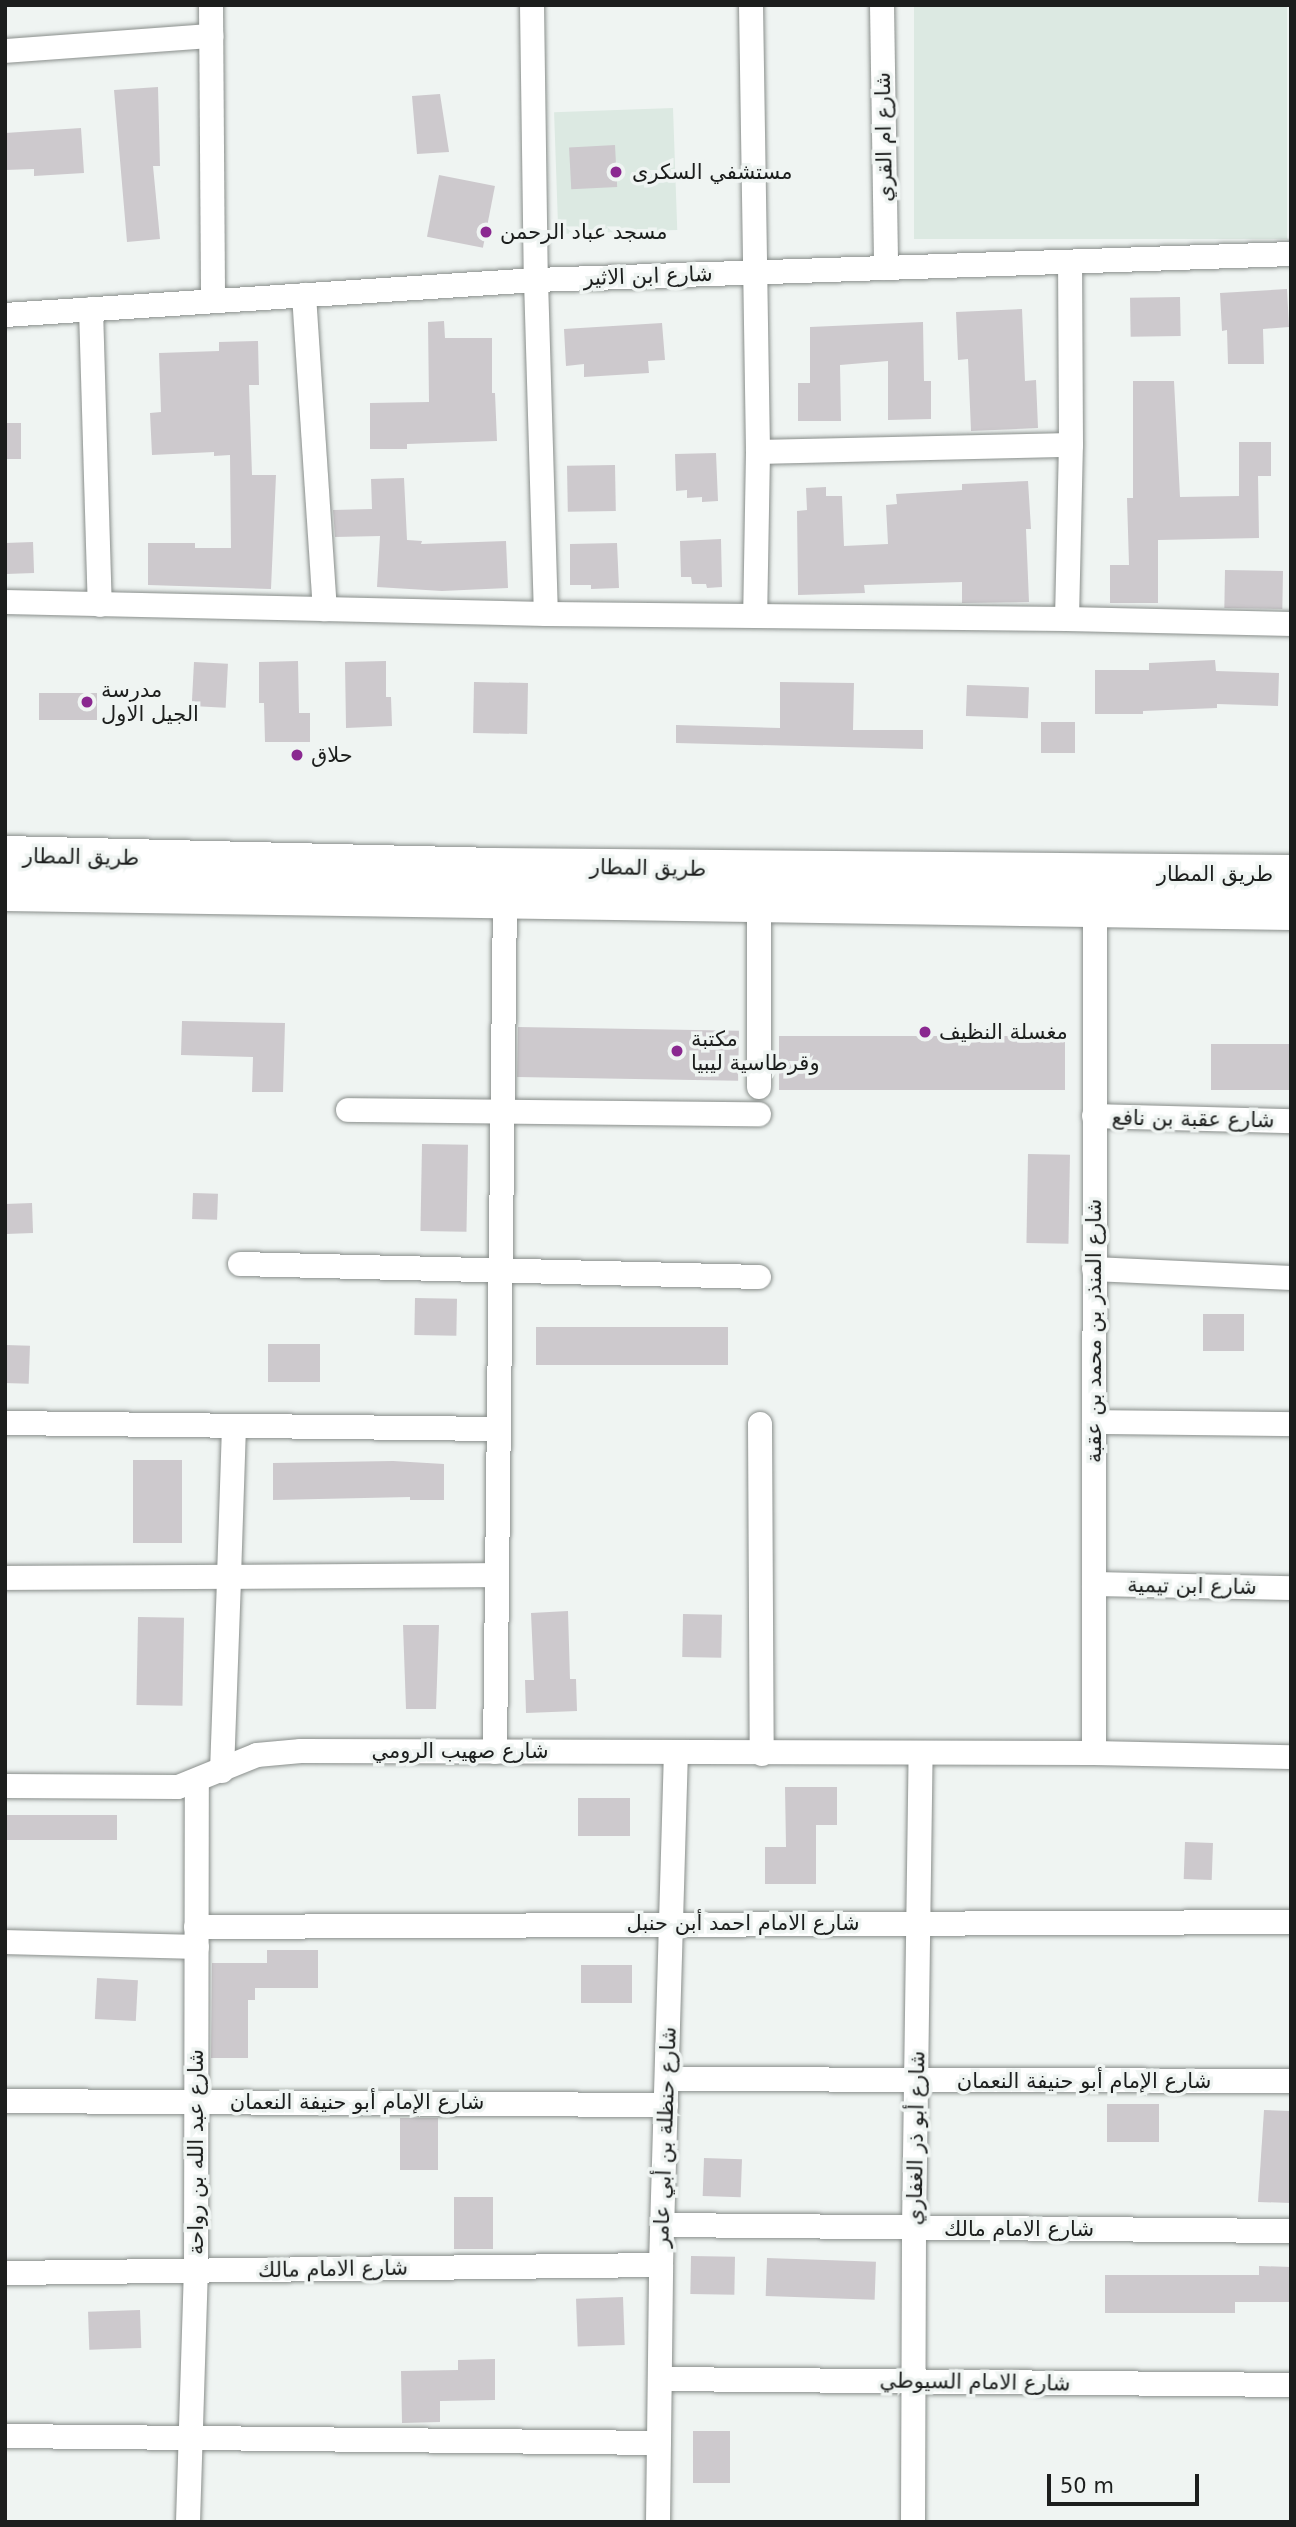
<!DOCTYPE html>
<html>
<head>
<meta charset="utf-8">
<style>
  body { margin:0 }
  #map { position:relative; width:1296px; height:2527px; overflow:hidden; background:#eff4f2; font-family:"DejaVu Sans","Noto Sans Arabic",sans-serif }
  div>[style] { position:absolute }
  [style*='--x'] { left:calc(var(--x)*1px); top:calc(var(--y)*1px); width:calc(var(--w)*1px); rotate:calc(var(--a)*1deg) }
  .built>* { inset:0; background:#dce9e2; transform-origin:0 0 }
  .building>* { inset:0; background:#cdc9cd; transform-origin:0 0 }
  .roads { filter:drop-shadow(0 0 2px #898e8b) drop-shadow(0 0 2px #898e8b) }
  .minor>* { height:24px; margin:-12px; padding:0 12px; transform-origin:12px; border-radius:12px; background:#fff }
  .trunk>* { height:38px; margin:-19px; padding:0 19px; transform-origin:19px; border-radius:19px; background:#fff }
  .dots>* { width:19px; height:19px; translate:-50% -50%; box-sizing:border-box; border:4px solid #eff4f2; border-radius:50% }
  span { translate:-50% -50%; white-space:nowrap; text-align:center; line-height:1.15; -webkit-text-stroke:7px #eff4f2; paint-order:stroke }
  .street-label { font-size:21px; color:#1c1e1d }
  .poi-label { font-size:21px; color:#1c1e1d }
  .left { translate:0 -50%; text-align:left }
  .frame { position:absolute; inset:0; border:7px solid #1c1e1d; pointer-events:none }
  .scale { position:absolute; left:1047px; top:2474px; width:152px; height:32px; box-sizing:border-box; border:4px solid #1c1e1d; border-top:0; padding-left:9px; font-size:21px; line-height:24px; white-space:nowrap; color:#1c1e1d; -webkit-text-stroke:5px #eff4f2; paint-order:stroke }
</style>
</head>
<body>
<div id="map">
  <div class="built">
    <i style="left:914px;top:5px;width:373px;height:234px"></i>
    <i style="left:673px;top:108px;width:122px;height:119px;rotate:88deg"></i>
  </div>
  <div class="building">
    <i style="clip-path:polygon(158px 87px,160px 166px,153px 166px,160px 239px,127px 242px,114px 90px)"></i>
    <i style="clip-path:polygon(440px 94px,449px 152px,417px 154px,412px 96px)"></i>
    <i style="clip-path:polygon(81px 128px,84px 173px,34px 176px,34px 169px,5px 170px,5px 133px)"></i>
    <i style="left:615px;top:145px;width:42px;height:46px;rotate:87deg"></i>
    <i style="left:439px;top:175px;width:57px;height:63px;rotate:11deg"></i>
    <i style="clip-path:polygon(1287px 289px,1289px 327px,1263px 329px,1264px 364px,1228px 364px,1227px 330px,1222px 331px,1220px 293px)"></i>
    <i style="left:1180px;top:297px;width:39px;height:50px;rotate:89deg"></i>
    <i style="clip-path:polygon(1022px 309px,1025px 381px,1036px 380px,1038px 428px,971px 431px,968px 359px,958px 360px,956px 312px)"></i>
    <i style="clip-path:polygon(444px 321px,445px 338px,492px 338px,492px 393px,495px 393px,497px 441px,407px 444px,407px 449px,370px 449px,370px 403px,429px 402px,428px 322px)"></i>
    <i style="clip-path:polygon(923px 322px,924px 381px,931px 381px,931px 419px,888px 420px,888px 361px,840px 365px,841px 421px,798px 421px,798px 383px,810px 383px,810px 327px)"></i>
    <i style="clip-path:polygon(662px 323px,665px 360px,648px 361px,649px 373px,584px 377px,584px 364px,566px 366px,564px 329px)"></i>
    <i style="clip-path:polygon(258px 341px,259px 385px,249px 385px,252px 475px,276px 475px,271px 589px,148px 585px,148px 543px,195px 543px,195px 548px,231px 548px,230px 455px,214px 456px,214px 452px,152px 455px,150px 413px,161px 412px,159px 353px,219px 351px,219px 342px)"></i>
    <i style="clip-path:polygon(1133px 381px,1174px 381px,1180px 497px,1239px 496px,1239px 442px,1271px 442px,1271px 476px,1258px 476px,1259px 538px,1158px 540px,1158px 603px,1110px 603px,1110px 565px,1129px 565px,1127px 498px,1133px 498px)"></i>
    <i style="left:5px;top:423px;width:16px;height:36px"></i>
    <i style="clip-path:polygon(716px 453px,718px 501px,702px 502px,702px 497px,687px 498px,687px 490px,676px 491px,675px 454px)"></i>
    <i style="left:615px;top:465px;width:46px;height:48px;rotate:89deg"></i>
    <i style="clip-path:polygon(404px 478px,407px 540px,422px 541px,421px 544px,506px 541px,508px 588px,442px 591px,377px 587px,380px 536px,335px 537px,333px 510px,372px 509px,371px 479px)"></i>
    <i style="clip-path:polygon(1028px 481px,1031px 529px,1026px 529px,1029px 602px,962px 603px,962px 582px,864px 585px,865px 593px,798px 595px,797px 511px,807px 510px,806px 488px,826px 487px,826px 496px,842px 496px,844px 546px,888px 544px,886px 505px,897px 504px,896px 494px,962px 490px,962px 484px)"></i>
    <i style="clip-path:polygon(721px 539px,722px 587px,707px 588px,706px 584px,692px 584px,691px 577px,681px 577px,680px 541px)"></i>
    <i style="left:33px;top:542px;width:31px;height:28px;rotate:88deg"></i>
    <i style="clip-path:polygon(617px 543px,619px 588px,591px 589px,591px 585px,570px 585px,570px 544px)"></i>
    <i style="left:1225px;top:570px;width:58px;height:38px;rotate:1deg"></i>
    <i style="clip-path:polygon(1215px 660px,1216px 671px,1279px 673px,1278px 706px,1217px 704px,1217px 708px,1143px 711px,1143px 714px,1095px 714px,1095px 670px,1149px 670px,1149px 663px)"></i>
    <i style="clip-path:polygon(298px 661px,299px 713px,310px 713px,310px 742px,265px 742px,264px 703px,259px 703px,259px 662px)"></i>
    <i style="clip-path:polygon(386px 661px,386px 697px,391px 697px,392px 726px,346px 728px,345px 662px)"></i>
    <i style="left:194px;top:662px;width:34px;height:44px;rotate:3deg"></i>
    <i style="left:474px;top:682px;width:54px;height:51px;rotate:1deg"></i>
    <i style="clip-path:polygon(780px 682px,854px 683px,853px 730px,923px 730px,923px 749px,676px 743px,676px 725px,780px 728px)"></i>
    <i style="left:967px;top:685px;width:62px;height:31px;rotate:2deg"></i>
    <i style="left:39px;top:693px;width:58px;height:27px"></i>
    <i style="left:1041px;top:722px;width:34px;height:31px"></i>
    <i style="clip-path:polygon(182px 1021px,285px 1023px,283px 1092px,252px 1092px,253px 1057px,181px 1055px)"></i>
    <i style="left:518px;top:1027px;width:221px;height:50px;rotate:1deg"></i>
    <i style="left:779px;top:1036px;width:286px;height:54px"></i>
    <i style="left:1211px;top:1044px;width:80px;height:46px"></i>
    <i style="left:422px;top:1144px;width:46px;height:87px;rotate:1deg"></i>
    <i style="left:1028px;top:1154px;width:42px;height:89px;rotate:1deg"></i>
    <i style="left:193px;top:1193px;width:25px;height:26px;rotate:2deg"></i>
    <i style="left:32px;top:1203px;width:30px;height:27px;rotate:88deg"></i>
    <i style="left:415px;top:1298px;width:42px;height:37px;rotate:1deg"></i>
    <i style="left:1203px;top:1314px;width:41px;height:37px"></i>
    <i style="left:536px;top:1327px;width:192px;height:38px"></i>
    <i style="left:320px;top:1344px;width:38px;height:52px;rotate:90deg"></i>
    <i style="left:5px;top:1345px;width:25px;height:38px;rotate:2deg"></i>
    <i style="left:133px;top:1460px;width:49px;height:83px"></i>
    <i style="clip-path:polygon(393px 1461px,444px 1464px,444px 1500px,410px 1500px,410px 1497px,273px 1500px,273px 1463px)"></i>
    <i style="clip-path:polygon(568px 1611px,570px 1679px,576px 1679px,577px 1711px,526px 1713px,525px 1680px,534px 1680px,531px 1613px)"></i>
    <i style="left:683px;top:1614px;width:39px;height:43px;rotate:1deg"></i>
    <i style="left:138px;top:1617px;width:46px;height:88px;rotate:1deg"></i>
    <i style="clip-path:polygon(403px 1625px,439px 1625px,436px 1709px,406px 1709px)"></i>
    <i style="clip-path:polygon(785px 1787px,837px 1787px,837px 1825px,816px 1825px,816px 1884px,765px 1884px,765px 1847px,786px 1847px)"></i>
    <i style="left:578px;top:1798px;width:52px;height:38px"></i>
    <i style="left:117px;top:1815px;width:25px;height:112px;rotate:90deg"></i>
    <i style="left:1185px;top:1842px;width:28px;height:37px;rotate:2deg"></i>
    <i style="clip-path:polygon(267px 1950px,318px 1950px,318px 1988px,255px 1988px,255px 2000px,248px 2000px,248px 2058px,211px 2058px,212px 1963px,267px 1963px)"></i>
    <i style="left:581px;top:1965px;width:51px;height:38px"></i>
    <i style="left:97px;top:1978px;width:41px;height:41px;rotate:3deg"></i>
    <i style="left:1107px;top:2104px;width:52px;height:38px"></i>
    <i style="clip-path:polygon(1264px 2110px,1291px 2111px,1291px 2203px,1258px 2202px)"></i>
    <i style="left:400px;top:2118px;width:38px;height:52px"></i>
    <i style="left:704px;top:2158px;width:38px;height:38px;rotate:2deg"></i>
    <i style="left:454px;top:2197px;width:39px;height:52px"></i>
    <i style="left:691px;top:2256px;width:44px;height:38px;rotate:1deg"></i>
    <i style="left:767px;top:2258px;width:109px;height:38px;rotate:2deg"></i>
    <i style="clip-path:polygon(1259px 2266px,1291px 2267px,1291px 2302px,1235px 2302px,1235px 2313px,1105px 2313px,1105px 2275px,1259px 2275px)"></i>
    <i style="left:623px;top:2297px;width:48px;height:47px;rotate:88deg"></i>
    <i style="left:140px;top:2310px;width:38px;height:52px;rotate:88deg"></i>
    <i style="clip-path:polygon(495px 2359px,495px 2400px,440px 2401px,440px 2422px,402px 2423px,401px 2371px,458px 2370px,458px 2360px)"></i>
    <i style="left:693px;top:2431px;width:37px;height:52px"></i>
  </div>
  <div class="roads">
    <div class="minor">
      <i style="--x:211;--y:5;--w:296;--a:89.6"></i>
      <i style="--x:532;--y:5;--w:275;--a:89.2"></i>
      <i style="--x:536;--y:280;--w:334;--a:88.3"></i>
      <i style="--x:751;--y:5;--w:447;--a:89.1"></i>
      <i style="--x:758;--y:452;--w:164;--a:91"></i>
      <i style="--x:882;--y:5;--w:263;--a:89.1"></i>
      <i style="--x:5;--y:51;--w:207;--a:-4.2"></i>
      <i style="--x:304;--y:295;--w:315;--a:86.2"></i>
      <i style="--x:91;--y:309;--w:296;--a:88.3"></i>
      <i style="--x:5;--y:315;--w:532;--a:-3.77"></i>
      <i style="--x:536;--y:280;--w:755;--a:-1.97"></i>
      <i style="--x:758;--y:452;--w:313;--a:-1.3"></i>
      <i style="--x:5;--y:602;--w:541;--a:1.27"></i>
      <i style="--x:546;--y:614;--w:521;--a:0.55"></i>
      <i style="--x:1067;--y:619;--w:174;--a:-88.7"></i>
      <i style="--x:1071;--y:445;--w:183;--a:-90.3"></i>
      <i style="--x:1067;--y:619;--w:224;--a:1.3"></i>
      <i style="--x:759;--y:903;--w:184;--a:90"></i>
      <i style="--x:348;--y:1110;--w:411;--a:0.6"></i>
      <i style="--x:1094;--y:1116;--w:197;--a:1.5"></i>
      <i style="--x:240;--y:1264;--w:519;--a:1.43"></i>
      <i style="--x:1094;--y:1269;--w:197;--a:2.6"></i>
      <i style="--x:1094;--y:1422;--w:197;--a:0.6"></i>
      <i style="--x:5;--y:1423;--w:494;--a:0.7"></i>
      <i style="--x:760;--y:1424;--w:330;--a:89.7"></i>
      <i style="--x:5;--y:1578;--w:224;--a:-0.3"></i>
      <i style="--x:229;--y:1577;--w:151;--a:-88.1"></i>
      <i style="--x:1094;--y:1584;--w:197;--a:1.2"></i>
      <i style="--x:495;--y:1752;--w:853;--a:-89.33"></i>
      <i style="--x:1094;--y:1753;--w:845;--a:-89.93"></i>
      <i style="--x:222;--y:1771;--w:194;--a:-87.9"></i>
      <i style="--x:229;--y:1577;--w:268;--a:-0.4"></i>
      <i style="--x:5;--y:1786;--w:173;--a:0.3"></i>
      <i style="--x:178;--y:1787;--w:85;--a:-22.1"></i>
      <i style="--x:257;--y:1755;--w:44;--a:-5.2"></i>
      <i style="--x:301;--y:1751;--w:793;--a:0.14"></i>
      <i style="--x:1094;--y:1753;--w:197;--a:1.2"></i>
      <i style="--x:196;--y:1927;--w:1095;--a:-0.26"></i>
      <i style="--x:5;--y:1942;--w:192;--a:1.5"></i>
      <i style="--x:667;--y:2079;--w:624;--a:0.18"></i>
      <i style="--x:5;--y:2101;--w:661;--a:0.35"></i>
      <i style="--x:663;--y:2225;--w:628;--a:0.55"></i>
      <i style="--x:5;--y:2273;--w:656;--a:-0.7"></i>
      <i style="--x:660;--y:2379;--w:631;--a:0.54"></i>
      <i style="--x:5;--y:2436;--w:654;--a:0.61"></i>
      <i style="--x:188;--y:2522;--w:251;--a:-88.2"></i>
      <i style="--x:196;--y:2271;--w:490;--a:-89.9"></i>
      <i style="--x:658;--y:2522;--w:257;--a:-89.3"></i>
      <i style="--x:661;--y:2265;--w:513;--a:-88.33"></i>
      <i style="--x:913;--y:2522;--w:294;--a:-89.8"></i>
      <i style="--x:914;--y:2228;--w:474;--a:-89.2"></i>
    </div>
    <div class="trunk">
      <i style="--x:5;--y:855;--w:478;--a:1.4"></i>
      <i style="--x:483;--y:867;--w:808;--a:0.5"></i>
      <i style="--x:5;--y:892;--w:1286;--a:0.85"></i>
    </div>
  </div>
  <div class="dots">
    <i style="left:616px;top:172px;background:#8a2890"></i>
    <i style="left:486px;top:232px;background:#8a2890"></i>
    <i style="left:87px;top:702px;background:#8a2890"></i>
    <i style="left:297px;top:755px;background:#8a2890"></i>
    <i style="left:925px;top:1032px;background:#8a2890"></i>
    <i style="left:677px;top:1051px;background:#8a2890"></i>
  </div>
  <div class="street-label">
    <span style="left:884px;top:137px;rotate:-91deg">شارع ام القري</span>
    <span style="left:648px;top:276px;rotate:-2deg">شارع ابن الاثير</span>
    <span style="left:81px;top:857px;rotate:1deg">طريق المطار</span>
    <span style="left:648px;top:868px;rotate:1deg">طريق المطار</span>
    <span style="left:1215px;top:874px">طريق المطار</span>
    <span style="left:1193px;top:1119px;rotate:1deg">شارع عقبة بن نافع</span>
    <span style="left:1094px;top:1331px;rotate:-90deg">شارع المنذر بن محمد بن عقبة</span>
    <span style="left:1192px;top:1586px;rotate:1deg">شارع ابن تيمية</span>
    <span style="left:460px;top:1751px">شارع صهيب الرومي</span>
    <span style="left:743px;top:1923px">شارع الامام احمد أبن حنبل</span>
    <span style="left:1084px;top:2081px">شارع الإمام أبو حنيفة النعمان</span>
    <span style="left:357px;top:2102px">شارع الإمام أبو حنيفة النعمان</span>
    <span style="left:665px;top:2137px;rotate:-88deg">شارع حنظلة بن أبي عامر</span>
    <span style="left:916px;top:2138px;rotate:-89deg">شارع أبو ذر الغفاري</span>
    <span style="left:196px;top:2152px;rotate:-90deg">شارع عبد الله بن رواحة</span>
    <span style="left:1019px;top:2229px">شارع الامام مالك</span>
    <span style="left:333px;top:2269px;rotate:-1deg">شارع الامام مالك</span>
    <span style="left:975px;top:2382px;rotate:1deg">شارع الامام السيوطي</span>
  </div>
  <div class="poi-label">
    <span class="left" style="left:632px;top:172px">مستشفي السكرى</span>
    <span class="left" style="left:500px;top:232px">مسجد عباد الرحمن</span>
    <span class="left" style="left:101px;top:702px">مدرسة<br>الجيل الاول</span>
    <span class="left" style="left:311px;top:755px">حلاق</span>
    <span class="left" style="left:939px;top:1032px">مغسلة النظيف</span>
    <span class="left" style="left:691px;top:1051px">مكتبة<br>وقرطاسية ليبيا</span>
  </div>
  <div class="frame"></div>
  <div class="scale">50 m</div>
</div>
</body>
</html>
